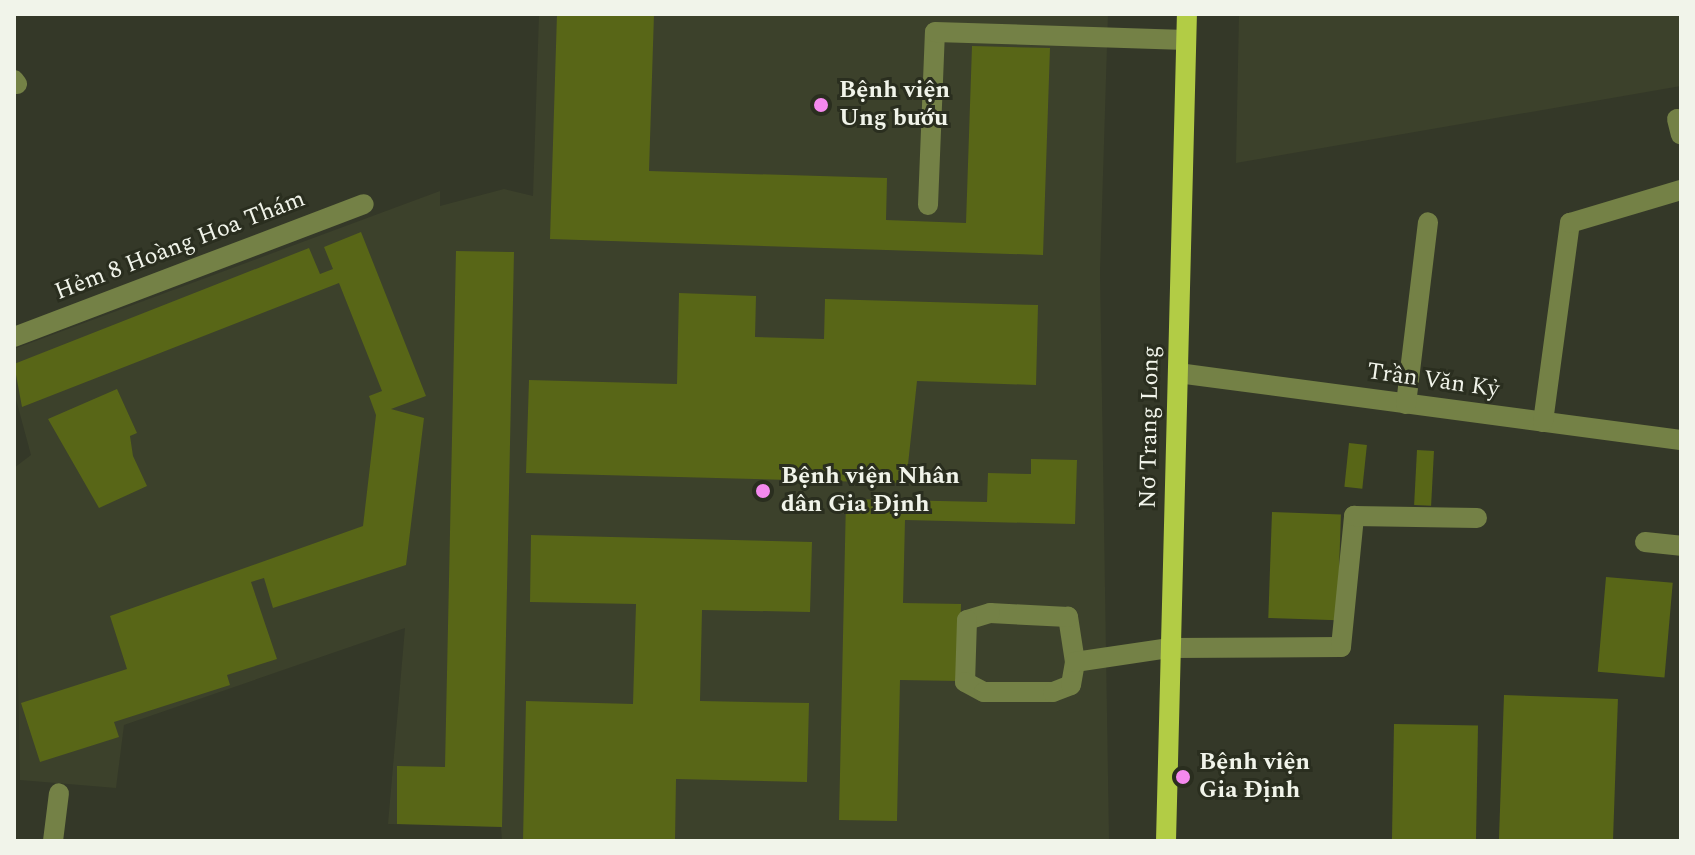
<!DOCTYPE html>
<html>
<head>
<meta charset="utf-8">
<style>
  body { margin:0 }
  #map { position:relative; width:1695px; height:855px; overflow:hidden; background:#343828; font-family:Spectral,serif }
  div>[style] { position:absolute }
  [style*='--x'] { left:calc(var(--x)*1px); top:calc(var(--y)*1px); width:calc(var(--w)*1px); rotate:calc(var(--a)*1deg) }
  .built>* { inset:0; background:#3c412b }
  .building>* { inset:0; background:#586617; transform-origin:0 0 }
  .minor>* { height:20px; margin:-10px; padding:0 10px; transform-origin:10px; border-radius:10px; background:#748146 }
  .major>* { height:20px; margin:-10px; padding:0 10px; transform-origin:10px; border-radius:10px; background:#b2cc45 }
  .dots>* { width:22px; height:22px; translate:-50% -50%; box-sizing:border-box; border:4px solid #2a2e1f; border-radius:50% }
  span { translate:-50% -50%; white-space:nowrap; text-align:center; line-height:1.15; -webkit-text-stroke:6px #2a2e1f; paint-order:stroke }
  .poi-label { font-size:24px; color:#f1f4ea; font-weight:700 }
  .left { translate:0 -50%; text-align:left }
  .street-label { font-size:24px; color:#f1f4ea }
  .frame { position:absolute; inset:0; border:16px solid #f1f4ea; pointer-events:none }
</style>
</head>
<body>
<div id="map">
  <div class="built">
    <i style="clip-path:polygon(539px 14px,1108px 14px,1100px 272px,1109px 841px,502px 841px,501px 827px,388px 824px,405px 628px,124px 725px,116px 788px,20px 780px,14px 468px,31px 455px,14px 392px,14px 349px,440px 191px,440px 206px,504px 189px,533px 196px)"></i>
    <i style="clip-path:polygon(1239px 14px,1681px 14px,1681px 86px,1236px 163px)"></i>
  </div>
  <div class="building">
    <i style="clip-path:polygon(557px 14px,654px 14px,649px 171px,887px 178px,886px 220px,966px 223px,972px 46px,1050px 48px,1043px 255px,550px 239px)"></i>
    <i style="clip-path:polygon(361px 232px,426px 396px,391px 409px,424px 418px,406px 565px,273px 608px,264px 578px,251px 582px,277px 659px,227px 675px,230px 685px,114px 722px,119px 737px,40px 762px,21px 703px,127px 669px,110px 616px,363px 526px,376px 415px,369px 396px,382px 391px,339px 283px,22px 407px,14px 364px,309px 248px,320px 274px,333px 269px,324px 247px)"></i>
    <i style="clip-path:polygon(456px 251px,514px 252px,502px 827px,397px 824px,397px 766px,445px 767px)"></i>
    <i style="clip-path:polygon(679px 293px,756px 296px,755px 337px,824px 339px,825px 299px,1038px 305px,1036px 385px,917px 381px,906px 483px,526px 473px,529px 380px,677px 384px)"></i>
    <i style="clip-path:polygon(117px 389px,137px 433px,130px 436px,133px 456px,147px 486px,99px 508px,48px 419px)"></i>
    <i style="left:1349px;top:443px;width:18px;height:44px;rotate:6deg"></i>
    <i style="left:1417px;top:450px;width:17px;height:55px;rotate:3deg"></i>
    <i style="clip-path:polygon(1031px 459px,1077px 460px,1075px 524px,905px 520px,903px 603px,961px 604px,959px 681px,900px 680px,897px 821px,839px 820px,846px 499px,987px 502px,988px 473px,1031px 474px)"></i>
    <i style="left:1272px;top:512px;width:69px;height:106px;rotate:2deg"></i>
    <i style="clip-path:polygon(531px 535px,812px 542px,810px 612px,702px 610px,700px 701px,809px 703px,807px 782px,676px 779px,675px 841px,523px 841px,526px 701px,633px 704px,636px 604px,530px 602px)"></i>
    <i style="left:1606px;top:577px;width:67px;height:95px;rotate:5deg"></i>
    <i style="left:1504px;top:695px;width:114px;height:146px;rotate:2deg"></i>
    <i style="left:1394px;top:724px;width:84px;height:117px;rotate:1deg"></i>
  </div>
  <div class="minor">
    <i style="--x:14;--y:80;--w:5;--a:53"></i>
    <i style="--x:1677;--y:119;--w:16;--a:76"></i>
    <i style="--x:928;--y:205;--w:173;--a:-87.7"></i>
    <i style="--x:935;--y:32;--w:251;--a:1.8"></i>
    <i style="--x:14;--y:337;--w:374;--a:-20.8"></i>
    <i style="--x:1178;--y:373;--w:507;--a:7.59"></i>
    <i style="--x:1406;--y:404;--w:183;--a:-83.1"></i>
    <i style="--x:1543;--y:422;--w:201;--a:-82.3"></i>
    <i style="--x:1570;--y:223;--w:116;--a:-16.6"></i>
    <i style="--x:1645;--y:542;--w:36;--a:6"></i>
    <i style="--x:1075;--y:662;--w:46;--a:-98.8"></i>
    <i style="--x:1068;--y:617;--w:78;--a:-177.1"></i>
    <i style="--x:990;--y:613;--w:24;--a:163"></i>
    <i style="--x:967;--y:620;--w:62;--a:91.8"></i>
    <i style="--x:965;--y:682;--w:21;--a:28"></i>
    <i style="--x:984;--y:692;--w:69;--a:0"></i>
    <i style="--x:1053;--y:692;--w:19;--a:-21"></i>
    <i style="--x:1071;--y:685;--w:23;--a:-80"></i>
    <i style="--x:1075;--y:662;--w:96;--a:-8.4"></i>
    <i style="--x:1170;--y:648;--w:171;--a:-0.3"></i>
    <i style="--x:1341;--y:647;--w:132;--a:-84.3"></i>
    <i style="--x:1354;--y:516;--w:123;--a:0.9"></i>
    <i style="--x:53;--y:841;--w:48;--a:-82.9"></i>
  </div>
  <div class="major">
    <i style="--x:1166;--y:841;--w:827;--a:-88.55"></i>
  </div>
  <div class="dots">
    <i style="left:821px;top:105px;background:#f589ee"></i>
    <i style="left:763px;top:491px;background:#f589ee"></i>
    <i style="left:1183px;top:777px;background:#f589ee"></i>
  </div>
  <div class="poi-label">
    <span class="left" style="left:839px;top:105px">Bệnh viện<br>Ung bướu</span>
    <span class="left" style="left:781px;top:491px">Bệnh viện Nhân<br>dân Gia Định</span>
    <span class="left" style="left:1199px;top:777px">Bệnh viện<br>Gia Định</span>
  </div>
  <div class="street-label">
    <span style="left:180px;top:246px;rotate:-21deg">Hẻm 8 Hoàng Hoa Thám</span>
    <span style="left:1433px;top:381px;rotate:8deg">Trần Văn Kỷ</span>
    <span style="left:1150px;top:427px;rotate:-89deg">Nơ Trang Long</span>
  </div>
  <div class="frame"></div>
</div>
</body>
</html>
